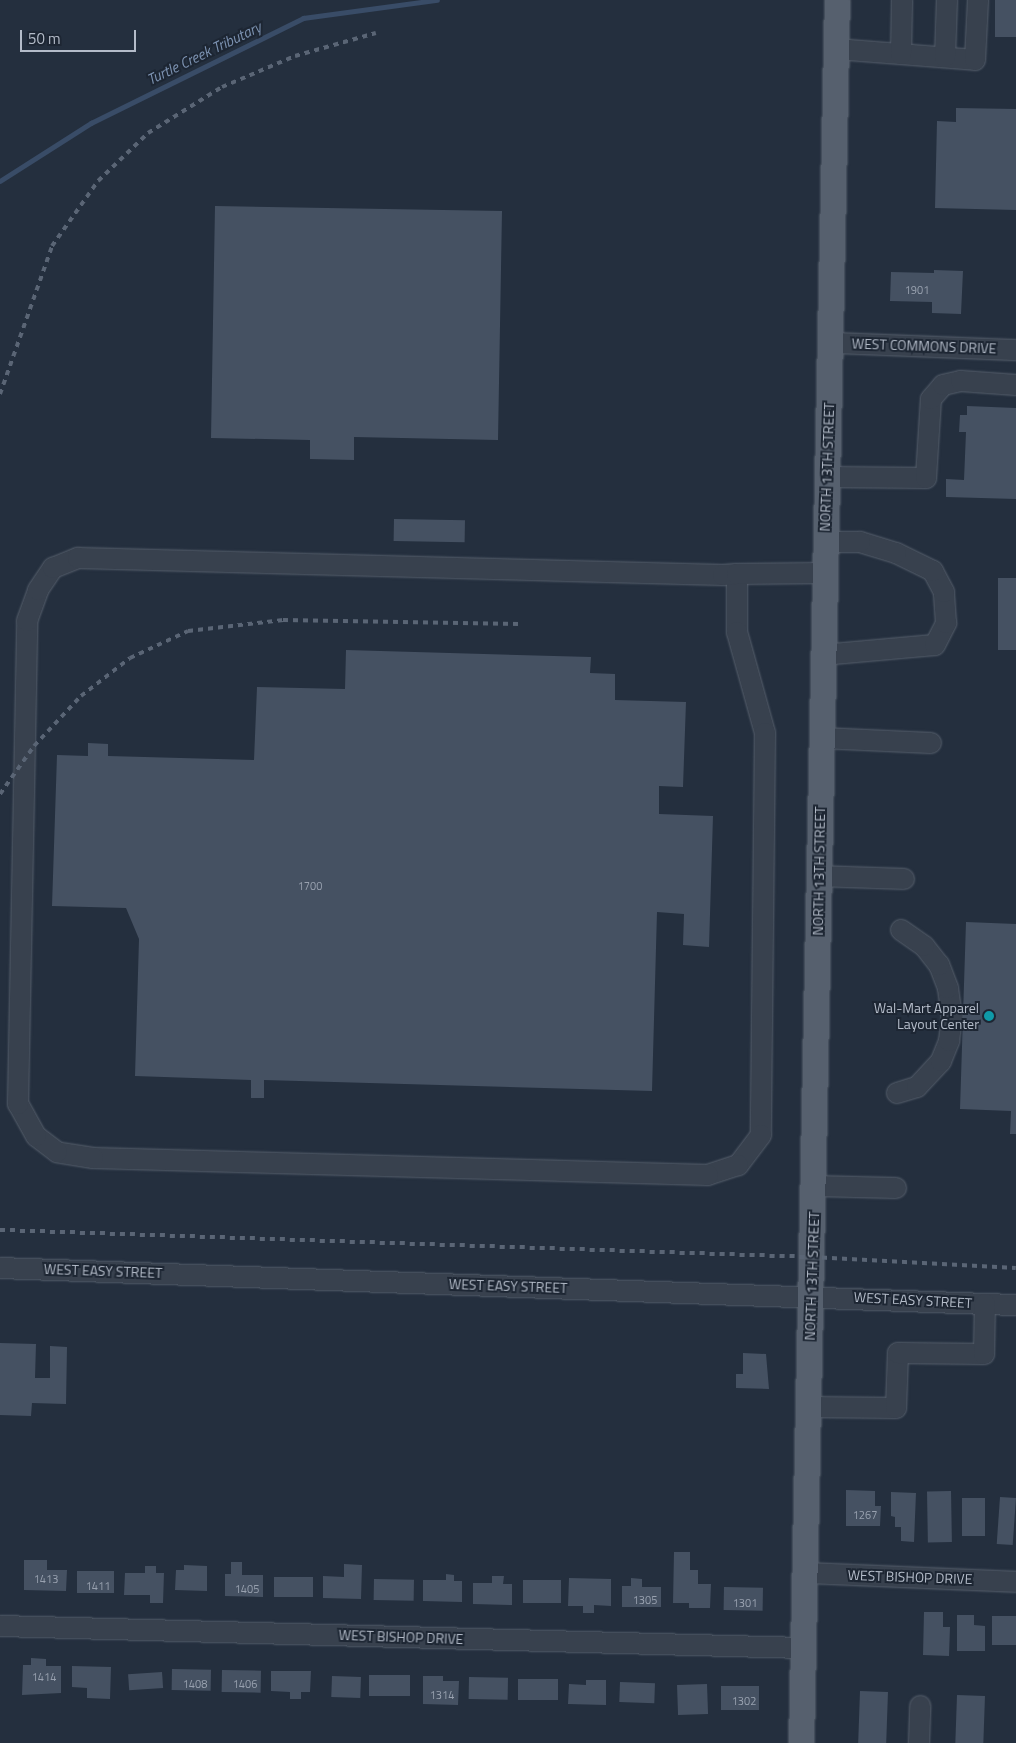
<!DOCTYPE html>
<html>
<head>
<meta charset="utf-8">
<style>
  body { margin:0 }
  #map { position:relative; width:1016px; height:1743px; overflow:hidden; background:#242f3e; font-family:"Titillium Web",sans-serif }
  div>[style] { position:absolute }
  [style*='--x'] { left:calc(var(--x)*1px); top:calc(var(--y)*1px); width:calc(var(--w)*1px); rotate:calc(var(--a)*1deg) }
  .stream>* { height:4.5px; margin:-2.25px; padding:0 2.25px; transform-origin:2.25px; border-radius:2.25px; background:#394c67 }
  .building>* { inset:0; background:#455162; transform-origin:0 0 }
  .roads { filter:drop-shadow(0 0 1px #565f6c) drop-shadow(0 0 1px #565f6c) }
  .minor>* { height:20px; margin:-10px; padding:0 10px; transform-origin:10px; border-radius:10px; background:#38414e }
  .major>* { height:25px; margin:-12.5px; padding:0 12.5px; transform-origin:12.5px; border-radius:12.5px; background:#56606e }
  .rail>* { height:4px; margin-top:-2px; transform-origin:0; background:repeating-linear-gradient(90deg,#5a6575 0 5px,transparent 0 10px) }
  .dots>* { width:14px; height:14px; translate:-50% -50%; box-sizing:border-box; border:2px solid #1d2633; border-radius:50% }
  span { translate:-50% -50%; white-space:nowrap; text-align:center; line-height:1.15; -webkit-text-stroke:4px #1d2633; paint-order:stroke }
  .number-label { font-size:11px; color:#98a1af }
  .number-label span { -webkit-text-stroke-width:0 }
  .street-label { font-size:14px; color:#b4bcc9 }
  .poi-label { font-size:14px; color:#b4bcc9 }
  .right { translate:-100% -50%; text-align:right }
  .water-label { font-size:15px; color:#7c92b1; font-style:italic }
  .scale { position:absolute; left:20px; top:30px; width:116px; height:22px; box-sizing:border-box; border:2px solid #b4bcc9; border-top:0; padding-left:6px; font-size:15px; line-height:18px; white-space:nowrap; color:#b4bcc9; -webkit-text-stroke:4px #1d2633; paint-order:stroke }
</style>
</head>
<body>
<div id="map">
  <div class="stream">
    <i style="--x:0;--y:181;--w:108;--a:-32.5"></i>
    <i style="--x:91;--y:123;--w:237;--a:-26.3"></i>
    <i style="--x:303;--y:18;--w:135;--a:-7.7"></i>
  </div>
  <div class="building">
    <i style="left:995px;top:0;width:21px;height:37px"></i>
    <i style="clip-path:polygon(956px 108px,1016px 109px,1016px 210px,935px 208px,937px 121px,956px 122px)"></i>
    <i style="clip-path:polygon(215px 206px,502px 211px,498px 440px,354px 437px,354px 460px,310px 459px,310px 440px,211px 438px)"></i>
    <i style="clip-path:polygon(934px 270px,963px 271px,961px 314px,932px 313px,932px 302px,890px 301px,891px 272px,934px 273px)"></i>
    <i style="clip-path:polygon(967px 406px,1016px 408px,1016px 499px,946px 497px,946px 479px,964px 480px,966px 432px,959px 432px,960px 415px,967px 415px)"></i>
    <i style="left:394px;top:519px;width:71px;height:22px;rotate:1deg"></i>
    <i style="left:998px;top:578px;width:18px;height:72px"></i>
    <i style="clip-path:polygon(346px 650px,591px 657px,590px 673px,615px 674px,615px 700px,686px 702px,683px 787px,659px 786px,659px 814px,713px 816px,709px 947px,683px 945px,684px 914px,657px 912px,652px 1091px,264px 1080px,264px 1098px,251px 1098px,251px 1080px,135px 1076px,139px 939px,126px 908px,52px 906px,57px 755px,88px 756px,88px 743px,108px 744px,108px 756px,254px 760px,257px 687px,345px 689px)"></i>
    <i style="clip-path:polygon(966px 922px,1016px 924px,1016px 1134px,1010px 1134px,1011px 1111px,960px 1109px)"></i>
    <i style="clip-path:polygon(0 1343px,36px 1344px,35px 1378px,50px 1378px,50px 1346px,67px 1347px,66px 1404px,32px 1403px,31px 1416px,0 1415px)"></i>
    <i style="clip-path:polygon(743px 1353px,766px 1354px,769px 1389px,736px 1388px,736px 1374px,743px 1374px)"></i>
    <i style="clip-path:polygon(846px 1490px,875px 1491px,875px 1506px,881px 1506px,880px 1526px,846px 1526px)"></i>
    <i style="left:951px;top:1491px;width:51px;height:24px;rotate:89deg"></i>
    <i style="clip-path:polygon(891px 1492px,916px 1493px,914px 1542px,901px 1541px,901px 1527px,895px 1527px,895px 1517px,891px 1516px)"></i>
    <i style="left:1000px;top:1497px;width:16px;height:47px;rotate:4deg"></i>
    <i style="left:962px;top:1498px;width:23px;height:38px"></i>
    <i style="clip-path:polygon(674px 1552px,690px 1552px,690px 1570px,698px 1570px,698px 1584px,711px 1584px,710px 1608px,689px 1608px,689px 1603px,673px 1603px)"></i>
    <i style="clip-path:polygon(24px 1560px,47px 1560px,47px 1570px,67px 1570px,66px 1591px,24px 1590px)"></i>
    <i style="clip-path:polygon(231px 1562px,242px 1562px,242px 1575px,263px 1575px,263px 1597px,225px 1596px,225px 1574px,231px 1574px)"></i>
    <i style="clip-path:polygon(344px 1564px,362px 1565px,361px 1599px,323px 1598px,323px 1576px,344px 1577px)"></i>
    <i style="clip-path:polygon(184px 1565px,207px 1566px,207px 1591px,175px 1590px,176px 1570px,184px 1570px)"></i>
    <i style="clip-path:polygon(145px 1566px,156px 1566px,156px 1573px,164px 1573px,163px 1603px,150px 1603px,150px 1595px,124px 1595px,125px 1573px,145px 1573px)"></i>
    <i style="left:77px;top:1571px;width:37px;height:22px"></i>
    <i style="clip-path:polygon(446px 1574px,454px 1575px,454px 1581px,462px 1581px,462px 1602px,423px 1601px,423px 1580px,446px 1580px)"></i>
    <i style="clip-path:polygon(492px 1576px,504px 1576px,503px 1584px,512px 1584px,512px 1605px,473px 1604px,473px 1583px,492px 1583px)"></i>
    <i style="left:274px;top:1577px;width:39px;height:20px"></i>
    <i style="clip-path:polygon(569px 1578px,611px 1579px,611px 1606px,594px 1605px,594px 1613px,583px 1613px,583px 1606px,568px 1606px)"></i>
    <i style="clip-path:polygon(631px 1578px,642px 1579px,642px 1587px,661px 1587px,661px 1607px,622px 1607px,622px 1586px,631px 1586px)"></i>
    <i style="left:374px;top:1579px;width:40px;height:21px;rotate:1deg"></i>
    <i style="left:523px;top:1580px;width:38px;height:23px"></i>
    <i style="left:724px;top:1587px;width:39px;height:23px;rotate:1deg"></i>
    <i style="clip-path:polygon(924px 1612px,943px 1612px,943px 1627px,950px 1627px,949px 1656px,923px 1655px)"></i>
    <i style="clip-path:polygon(957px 1615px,974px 1615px,974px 1625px,985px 1626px,985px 1651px,957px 1651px)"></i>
    <i style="left:992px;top:1616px;width:24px;height:29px"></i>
    <i style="clip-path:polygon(31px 1658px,46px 1659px,46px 1666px,61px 1666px,61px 1693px,22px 1695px,23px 1665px,31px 1665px)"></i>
    <i style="clip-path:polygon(72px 1666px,111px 1667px,110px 1699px,87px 1698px,87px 1688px,72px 1687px)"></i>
    <i style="left:172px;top:1669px;width:39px;height:21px;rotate:1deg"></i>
    <i style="left:222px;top:1670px;width:39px;height:22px;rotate:1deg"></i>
    <i style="clip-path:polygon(271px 1671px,311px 1671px,310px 1692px,301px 1692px,301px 1699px,290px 1699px,290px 1692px,271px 1691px)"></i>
    <i style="left:162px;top:1672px;width:16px;height:34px;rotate:86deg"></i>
    <i style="left:410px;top:1675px;width:21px;height:41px;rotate:90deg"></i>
    <i style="left:332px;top:1676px;width:29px;height:21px;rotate:2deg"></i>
    <i style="clip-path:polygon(423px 1676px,443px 1676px,443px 1681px,459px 1681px,458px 1705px,423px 1704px)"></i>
    <i style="left:469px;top:1677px;width:39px;height:22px;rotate:1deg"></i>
    <i style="left:558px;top:1679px;width:21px;height:40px;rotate:90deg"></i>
    <i style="clip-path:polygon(586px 1680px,606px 1680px,606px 1705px,568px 1704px,569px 1684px,586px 1685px)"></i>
    <i style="left:620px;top:1682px;width:35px;height:20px;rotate:2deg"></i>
    <i style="left:707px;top:1684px;width:30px;height:30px;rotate:88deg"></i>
    <i style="left:721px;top:1686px;width:38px;height:24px"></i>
    <i style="left:860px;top:1691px;width:28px;height:52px;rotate:2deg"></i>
    <i style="left:957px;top:1695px;width:28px;height:48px;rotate:2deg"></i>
  </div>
  <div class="roads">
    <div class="minor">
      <i style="--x:836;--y:49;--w:139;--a:4.5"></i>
      <i style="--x:975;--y:60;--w:60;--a:-87.1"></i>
      <i style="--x:901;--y:54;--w:54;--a:-88.9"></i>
      <i style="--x:945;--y:57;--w:57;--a:-88"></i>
      <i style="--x:832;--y:343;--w:184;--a:2.2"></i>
      <i style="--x:827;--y:477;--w:99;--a:0.6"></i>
      <i style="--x:926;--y:478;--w:79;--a:-86.4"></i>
      <i style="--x:931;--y:399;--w:18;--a:-49"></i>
      <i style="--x:943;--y:385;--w:18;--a:-13"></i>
      <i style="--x:961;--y:381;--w:55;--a:4.2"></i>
      <i style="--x:737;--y:574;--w:58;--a:90"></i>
      <i style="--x:737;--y:632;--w:105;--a:74.5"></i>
      <i style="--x:765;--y:733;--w:402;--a:90.6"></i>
      <i style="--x:761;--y:1135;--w:38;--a:127"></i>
      <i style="--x:738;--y:1165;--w:32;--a:162"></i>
      <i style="--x:708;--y:1175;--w:615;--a:-178.42"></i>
      <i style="--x:93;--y:1158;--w:36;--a:-171"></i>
      <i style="--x:57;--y:1152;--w:26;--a:-143"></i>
      <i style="--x:36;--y:1136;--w:37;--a:-119"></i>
      <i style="--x:18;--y:1104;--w:483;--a:-88.9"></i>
      <i style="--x:27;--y:621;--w:33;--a:-70"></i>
      <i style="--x:38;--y:590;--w:27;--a:-56"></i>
      <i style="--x:53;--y:568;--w:27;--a:-22"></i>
      <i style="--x:78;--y:558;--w:645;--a:1.51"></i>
      <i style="--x:723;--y:575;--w:14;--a:-4"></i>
      <i style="--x:737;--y:574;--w:87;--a:-0.7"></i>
      <i style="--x:822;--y:655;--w:113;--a:-5.1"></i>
      <i style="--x:935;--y:645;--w:25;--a:-63"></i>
      <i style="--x:946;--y:623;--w:31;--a:-94"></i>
      <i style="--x:944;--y:592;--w:24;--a:-118"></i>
      <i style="--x:933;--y:571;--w:41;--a:-154.1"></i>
      <i style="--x:896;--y:553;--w:38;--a:-163"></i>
      <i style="--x:860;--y:542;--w:35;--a:180"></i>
      <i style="--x:821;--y:738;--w:110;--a:2.6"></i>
      <i style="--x:818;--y:876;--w:86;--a:2"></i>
      <i style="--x:897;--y:1093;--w:21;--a:-17"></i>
      <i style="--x:917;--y:1087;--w:35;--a:-47"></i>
      <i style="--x:941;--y:1061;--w:22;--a:-68"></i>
      <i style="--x:949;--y:1041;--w:24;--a:-83"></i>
      <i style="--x:952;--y:1017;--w:29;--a:-98"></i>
      <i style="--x:948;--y:988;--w:25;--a:-111"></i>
      <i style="--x:939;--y:965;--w:24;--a:-128"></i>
      <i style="--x:924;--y:946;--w:28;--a:-145"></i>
      <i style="--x:814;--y:1186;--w:82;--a:1.4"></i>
      <i style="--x:0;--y:1268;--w:1017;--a:2.09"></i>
      <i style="--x:808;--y:1407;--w:88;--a:0.7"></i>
      <i style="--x:896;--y:1408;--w:55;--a:-87.9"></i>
      <i style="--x:898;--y:1353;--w:86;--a:0.7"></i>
      <i style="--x:984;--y:1354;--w:50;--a:-88.9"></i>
      <i style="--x:805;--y:1573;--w:211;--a:2.4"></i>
      <i style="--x:0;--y:1626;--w:802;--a:1.57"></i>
      <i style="--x:919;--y:1743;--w:37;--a:-88"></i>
    </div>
    <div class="major">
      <i style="--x:801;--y:1743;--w:1743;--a:-88.82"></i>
    </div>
  </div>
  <div class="rail">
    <i style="--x:0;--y:394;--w:157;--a:-70.6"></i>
    <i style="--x:52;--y:246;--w:80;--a:-54.7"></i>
    <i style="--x:98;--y:181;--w:69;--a:-43.8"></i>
    <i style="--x:148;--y:133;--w:87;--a:-31.9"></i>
    <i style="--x:222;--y:87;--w:79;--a:-23"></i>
    <i style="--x:295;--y:56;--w:84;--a:-15.9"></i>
    <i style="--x:0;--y:794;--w:59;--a:-54.7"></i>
    <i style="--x:34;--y:746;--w:69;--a:-46.8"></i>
    <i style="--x:81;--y:696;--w:62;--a:-37.8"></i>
    <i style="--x:130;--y:658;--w:64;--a:-25"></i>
    <i style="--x:188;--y:631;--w:96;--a:-6.6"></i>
    <i style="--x:283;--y:620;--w:236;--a:1"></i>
    <i style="--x:0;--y:1230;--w:812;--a:1.9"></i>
    <i style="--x:812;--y:1257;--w:204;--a:3.1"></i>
  </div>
  <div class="dots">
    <i style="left:989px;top:1016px;background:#0f9aa8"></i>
  </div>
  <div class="number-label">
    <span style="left:917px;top:290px">1901</span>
    <span style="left:310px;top:886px">1700</span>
    <span style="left:865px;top:1515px">1267</span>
    <span style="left:46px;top:1579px">1413</span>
    <span style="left:98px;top:1586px">1411</span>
    <span style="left:247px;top:1589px">1405</span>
    <span style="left:645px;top:1600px">1305</span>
    <span style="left:745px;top:1603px">1301</span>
    <span style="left:44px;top:1677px">1414</span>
    <span style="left:195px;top:1684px">1408</span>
    <span style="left:245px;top:1684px">1406</span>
    <span style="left:442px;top:1695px">1314</span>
    <span style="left:744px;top:1701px">1302</span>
  </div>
  <div class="street-label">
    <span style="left:924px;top:346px;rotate:2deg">WEST COMMONS DRIVE</span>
    <span style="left:827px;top:467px;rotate:-88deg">NORTH 13TH STREET</span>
    <span style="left:819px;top:871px;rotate:-89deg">NORTH 13TH STREET</span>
    <span style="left:103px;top:1271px;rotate:2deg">WEST EASY STREET</span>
    <span style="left:812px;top:1276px;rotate:-88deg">NORTH 13TH STREET</span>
    <span style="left:508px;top:1286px;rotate:2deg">WEST EASY STREET</span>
    <span style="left:913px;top:1300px;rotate:3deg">WEST EASY STREET</span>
    <span style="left:910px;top:1577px;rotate:2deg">WEST BISHOP DRIVE</span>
    <span style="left:401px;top:1637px;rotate:2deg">WEST BISHOP DRIVE</span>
  </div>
  <div class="poi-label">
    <span class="right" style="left:979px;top:1016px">Wal-Mart Apparel<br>Layout Center</span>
  </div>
  <div class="water-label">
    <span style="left:204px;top:53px;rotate:-26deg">Turtle Creek Tributary</span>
  </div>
  <div class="scale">50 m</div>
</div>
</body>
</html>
